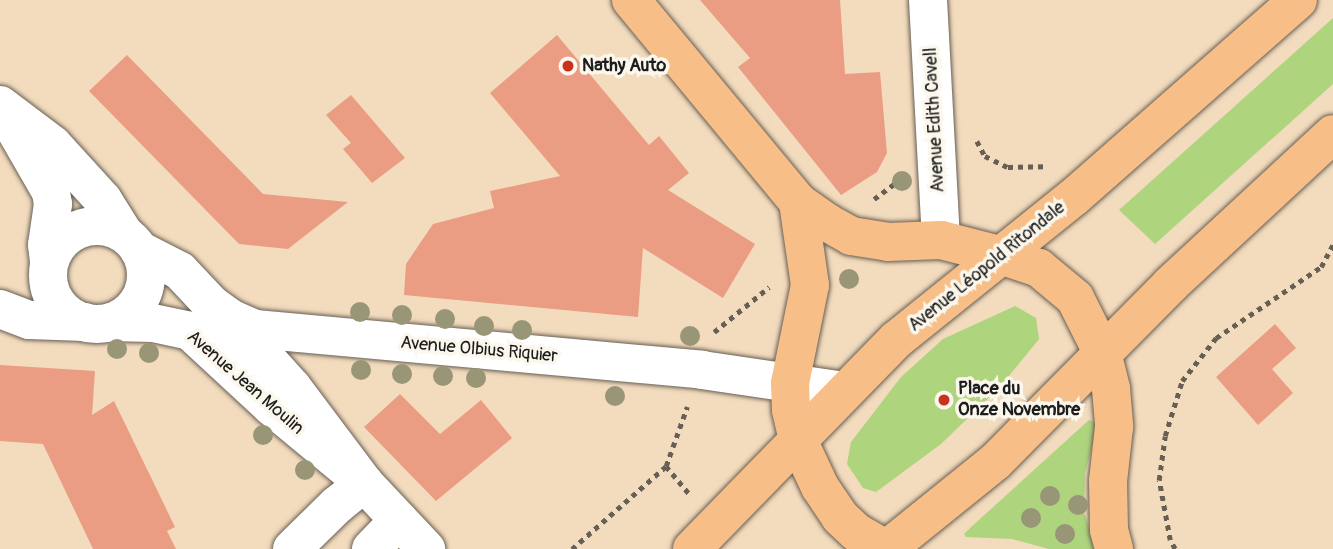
<!DOCTYPE html>
<html>
<head>
<meta charset="utf-8">
<style>
  body { margin:0 }
  #map { position:relative; width:1333px; height:549px; overflow:hidden; background:#f3dbbd; font-family:Pangolin,sans-serif }
  div>[style] { position:absolute }
  [style*='--x'] { left:calc(var(--x)*1px); top:calc(var(--y)*1px); width:calc(var(--w)*1px); rotate:calc(var(--a)*1deg) }
  .green>* { inset:0; background:#aed47e }
  .building>* { inset:0; background:#eb9d83 }
  .path>* { height:4.5px; margin-top:-2.25px; transform-origin:0; background:repeating-linear-gradient(90deg,#675f54 0 5px,transparent 0 10px) }
  .roads { filter:drop-shadow(0 0 2px #675f54) drop-shadow(0 0 2px #675f54) }
  .minor>* { height:38px; margin:-19px; padding:0 19px; transform-origin:19px; border-radius:19px; background:#fff }
  .minor>.ring { margin:-19px; padding:0; box-sizing:content-box; background:none; border:38px solid #fff; border-radius:50% }
  .major>* { height:38px; margin:-19px; padding:0 19px; transform-origin:19px; border-radius:19px; background:#f7be88 }
  .highway>* { height:38px; margin:-19px; padding:0 19px; transform-origin:19px; border-radius:19px; background:#f7be88 }
  .trees>* { width:20px; height:20px; margin:-10px; border-radius:50%; background:#999577 }
  .dots>* { width:19px; height:19px; translate:-50% -50%; box-sizing:border-box; border:4px solid #fbf7ec; border-radius:50% }
  span { translate:-50% -50%; white-space:nowrap; text-align:center; line-height:1.15; -webkit-text-stroke:7px #fbf7ec; paint-order:stroke }
  .poi-label { font-size:18px; color:#1c1c1c; font-weight:700 }
  .left { translate:0 -50%; text-align:left }
  .street-label { font-size:18px; color:#1c1c1c }
</style>
</head>
<body>
<div id="map">
  <div class="green">
    <i style="clip-path:polygon(1333px 18px,1333px 84px,1155px 244px,1119px 210px)"></i>
    <i style="clip-path:polygon(1015px 306px,1036px 318px,1039px 339px,1000px 387px,941px 444px,876px 492px,863px 488px,847px 464px,851px 442px,901px 377px,943px 339px)"></i>
    <i style="clip-path:polygon(1089px 420px,1094px 422px,1096px 432px,1085px 473px,1084px 512px,1096px 549px,1049px 549px,1012px 539px,966px 537px,964px 534px,970px 528px)"></i>
  </div>
  <div class="building">
    <i style="clip-path:polygon(700px 0,840px 0,845px 74px,880px 72px,887px 153px,877px 172px,841px 195px,738px 67px,750px 58px)"></i>
    <i style="clip-path:polygon(557px 35px,649px 145px,659px 136px,689px 173px,668px 190px,755px 244px,723px 298px,643px 248px,638px 317px,404px 295px,406px 264px,433px 224px,494px 208px,490px 191px,560px 176px,490px 93px)"></i>
    <i style="clip-path:polygon(127px 55px,263px 194px,348px 202px,288px 249px,239px 244px,89px 91px)"></i>
    <i style="clip-path:polygon(351px 95px,405px 158px,372px 183px,343px 149px,351px 143px,326px 115px)"></i>
    <i style="clip-path:polygon(1275px 324px,1296px 348px,1272px 369px,1293px 393px,1258px 425px,1216px 377px)"></i>
    <i style="clip-path:polygon(0 365px,95px 371px,92px 415px,114px 401px,175px 527px,167px 531px,176px 549px,93px 549px,43px 444px,0 441px)"></i>
    <i style="clip-path:polygon(400px 394px,440px 434px,481px 400px,512px 438px,436px 501px,364px 427px)"></i>
  </div>
  <div class="path">
    <i style="--x:977;--y:141;--w:17;--a:62"></i>
    <i style="--x:985;--y:156;--w:25;--a:26"></i>
    <i style="--x:1008;--y:167;--w:39;--a:-1"></i>
    <i style="--x:874;--y:199;--w:30;--a:-37"></i>
    <i style="--x:714;--y:332;--w:71;--a:-39.3"></i>
    <i style="--x:666;--y:466;--w:38;--a:50"></i>
    <i style="--x:572;--y:549;--w:125;--a:-41.4"></i>
    <i style="--x:666;--y:466;--w:63;--a:-70.4"></i>
    <i style="--x:1175;--y:549;--w:10;--a:-119"></i>
    <i style="--x:1170;--y:540;--w:61;--a:-100.4"></i>
    <i style="--x:1159;--y:480;--w:44;--a:-82.2"></i>
    <i style="--x:1165;--y:436;--w:58;--a:-72.8"></i>
    <i style="--x:1182;--y:381;--w:55;--a:-51.7"></i>
    <i style="--x:1216;--y:338;--w:127;--a:-34.1"></i>
    <i style="--x:1321;--y:267;--w:26;--a:-62"></i>
  </div>
  <div class="roads">
    <div class="minor">
      <i style="--x:928;--y:0;--w:240;--a:86.9"></i>
      <i style="--x:0;--y:105;--w:66;--a:37"></i>
      <i style="--x:53;--y:145;--w:74;--a:47.7"></i>
      <i style="--x:103;--y:200;--w:39;--a:58"></i>
      <i style="--x:13;--y:126;--w:76;--a:60.1"></i>
      <i style="--x:51;--y:192;--w:12;--a:81"></i>
      <i style="--x:53;--y:204;--w:41;--a:98.3"></i>
      <i style="--x:47;--y:245;--w:17;--a:83"></i>
      <i class="ring" style="left:48px;top:226px;width:60px;height:60px"></i>
      <i style="--x:139;--y:250;--w:46;--a:27.1"></i>
      <i style="--x:180;--y:271;--w:45;--a:46.8"></i>
      <i style="--x:211;--y:304;--w:24;--a:36"></i>
      <i style="--x:230;--y:318;--w:27;--a:24"></i>
      <i style="--x:255;--y:329;--w:449;--a:5.2"></i>
      <i style="--x:702;--y:370;--w:144;--a:8.4"></i>
      <i style="--x:0;--y:309;--w:31;--a:21"></i>
      <i style="--x:29;--y:320;--w:56;--a:2"></i>
      <i style="--x:230;--y:318;--w:93;--a:48.1"></i>
      <i style="--x:292;--y:387;--w:120;--a:53.1"></i>
      <i style="--x:364;--y:483;--w:91;--a:46.8"></i>
      <i style="--x:111;--y:322;--w:42;--a:1.4"></i>
      <i style="--x:153;--y:323;--w:38;--a:12"></i>
      <i style="--x:190;--y:331;--w:110;--a:42.8"></i>
      <i style="--x:271;--y:406;--w:121;--a:39.6"></i>
      <i style="--x:292;--y:549;--w:63;--a:-44.4"></i>
      <i style="--x:337;--y:505;--w:35;--a:-39"></i>
      <i style="--x:371;--y:549;--w:40;--a:-46"></i>
    </div>
    <div class="major">
      <i style="--x:631;--y:0;--w:262;--a:50.4"></i>
      <i style="--x:798;--y:202;--w:37;--a:35"></i>
      <i style="--x:828;--y:223;--w:26;--a:29"></i>
      <i style="--x:851;--y:236;--w:37;--a:9"></i>
      <i style="--x:888;--y:242;--w:53;--a:-2.2"></i>
      <i style="--x:941;--y:240;--w:61;--a:14.3"></i>
      <i style="--x:1000;--y:255;--w:41;--a:18.4"></i>
      <i style="--x:1039;--y:268;--w:47;--a:39.8"></i>
      <i style="--x:1075;--y:298;--w:60;--a:63.4"></i>
      <i style="--x:1102;--y:352;--w:38;--a:76"></i>
      <i style="--x:1111;--y:389;--w:38;--a:85"></i>
      <i style="--x:1114;--y:427;--w:54;--a:96.3"></i>
      <i style="--x:1108;--y:481;--w:49;--a:88.8"></i>
      <i style="--x:1109;--y:530;--w:20;--a:75"></i>
      <i style="--x:798;--y:202;--w:84;--a:81.8"></i>
      <i style="--x:810;--y:285;--w:100;--a:101.5"></i>
      <i style="--x:790;--y:383;--w:27;--a:88"></i>
      <i style="--x:791;--y:410;--w:31;--a:77"></i>
      <i style="--x:798;--y:440;--w:52;--a:64.9"></i>
      <i style="--x:820;--y:487;--w:36;--a:56"></i>
      <i style="--x:840;--y:517;--w:22;--a:43"></i>
      <i style="--x:856;--y:532;--w:34;--a:30"></i>
    </div>
    <div class="highway">
      <i style="--x:692;--y:549;--w:292;--a:-45.7"></i>
      <i style="--x:896;--y:340;--w:228;--a:-38.8"></i>
      <i style="--x:1074;--y:197;--w:298;--a:-41.3"></i>
      <i style="--x:887;--y:549;--w:139;--a:-38.9"></i>
      <i style="--x:995;--y:462;--w:249;--a:-45.3"></i>
      <i style="--x:1170;--y:285;--w:222;--a:-42.8"></i>
    </div>
  </div>
  <div class="trees">
    <i style="left:902px;top:181px"></i>
    <i style="left:849px;top:279px"></i>
    <i style="left:360px;top:312px"></i>
    <i style="left:402px;top:315px"></i>
    <i style="left:445px;top:319px"></i>
    <i style="left:484px;top:326px"></i>
    <i style="left:522px;top:330px"></i>
    <i style="left:690px;top:336px"></i>
    <i style="left:117px;top:349px"></i>
    <i style="left:149px;top:353px"></i>
    <i style="left:361px;top:370px"></i>
    <i style="left:402px;top:374px"></i>
    <i style="left:443px;top:376px"></i>
    <i style="left:476px;top:378px"></i>
    <i style="left:615px;top:396px"></i>
    <i style="left:263px;top:435px"></i>
    <i style="left:305px;top:470px"></i>
    <i style="left:1050px;top:496px"></i>
    <i style="left:1078px;top:505px"></i>
    <i style="left:1031px;top:518px"></i>
    <i style="left:1065px;top:534px"></i>
  </div>
  <div class="dots">
    <i style="left:568px;top:66px;background:#c8321e"></i>
    <i style="left:944px;top:400px;background:#c8321e"></i>
  </div>
  <div class="poi-label">
    <span class="left" style="left:582px;top:66px">Nathy Auto</span>
    <span class="left" style="left:958px;top:400px">Place du<br>Onze Novembre</span>
  </div>
  <div class="street-label">
    <span style="left:935px;top:120px;rotate:-93deg">Avenue Edith Cavell</span>
    <span style="left:987px;top:267px;rotate:-39deg">Avenue Léopold Ritondale</span>
    <span style="left:479px;top:350px;rotate:5deg">Avenue Olbius Riquier</span>
    <span style="left:245px;top:383px;rotate:41deg">Avenue Jean Moulin</span>
  </div>
</div>
</body>
</html>
